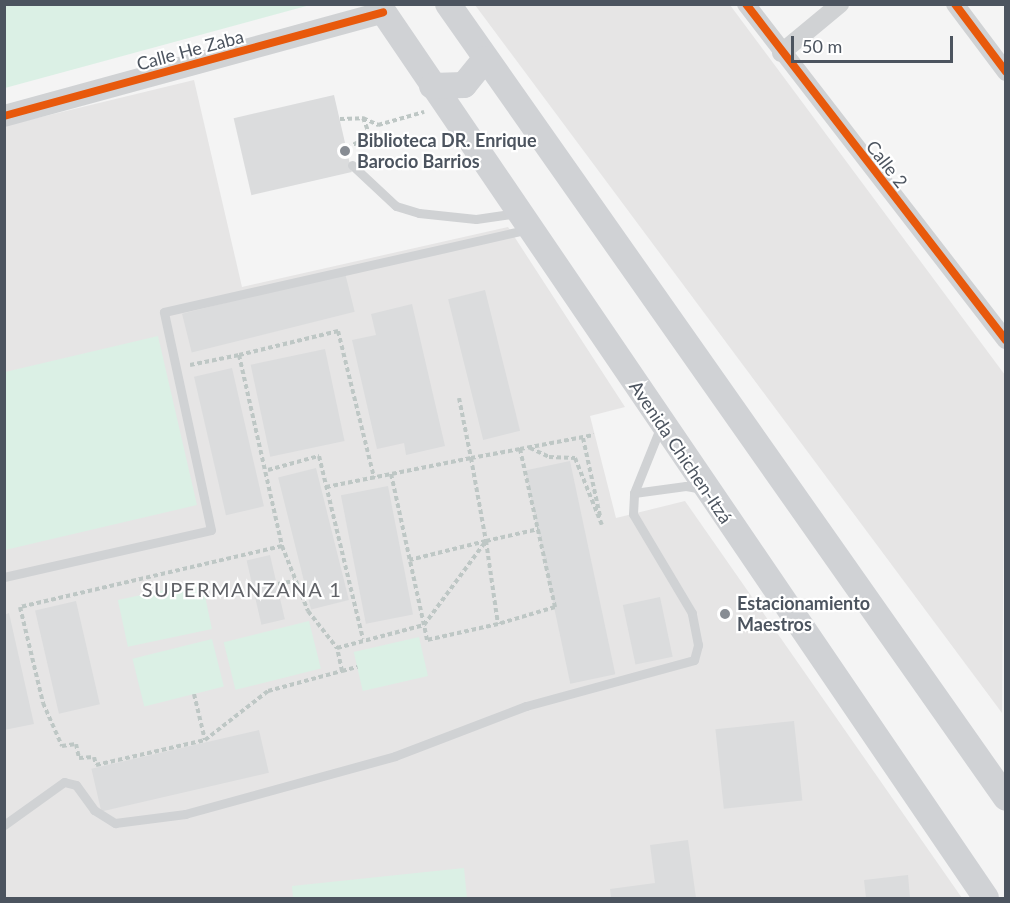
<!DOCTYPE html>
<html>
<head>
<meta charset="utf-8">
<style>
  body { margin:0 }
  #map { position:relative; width:1010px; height:903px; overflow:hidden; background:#f4f4f4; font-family:Lato,sans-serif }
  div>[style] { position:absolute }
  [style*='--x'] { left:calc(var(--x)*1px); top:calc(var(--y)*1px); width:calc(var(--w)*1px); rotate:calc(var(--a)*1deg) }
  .education>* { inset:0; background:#e6e5e5 }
  .green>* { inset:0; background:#dbf0e5; transform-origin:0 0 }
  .building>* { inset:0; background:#dbdcdd; transform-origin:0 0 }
  .path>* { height:4px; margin-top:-2px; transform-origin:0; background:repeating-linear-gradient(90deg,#bec7c5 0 4.5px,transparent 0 7.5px) }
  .service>* { height:9px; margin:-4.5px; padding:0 4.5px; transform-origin:4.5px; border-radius:4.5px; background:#d0d2d4 }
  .minor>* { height:18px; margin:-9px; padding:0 9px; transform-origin:9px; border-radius:9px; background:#d0d2d4 }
  .tertiary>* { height:22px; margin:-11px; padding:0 11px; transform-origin:11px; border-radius:11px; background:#d0d2d4 }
  .secondary>* { height:26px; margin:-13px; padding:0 13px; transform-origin:13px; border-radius:13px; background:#d0d2d5 }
  .cycleway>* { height:8px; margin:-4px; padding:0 4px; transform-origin:4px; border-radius:4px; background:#e8590c }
  .dots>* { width:16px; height:16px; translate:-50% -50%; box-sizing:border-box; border:3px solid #fff; border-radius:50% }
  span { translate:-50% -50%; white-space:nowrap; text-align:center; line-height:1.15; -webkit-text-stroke:4.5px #fff; paint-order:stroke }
  .street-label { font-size:18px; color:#4c545f }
  .poi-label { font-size:18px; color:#4c545f; font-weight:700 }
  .left { translate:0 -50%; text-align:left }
  .neighbourhood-label { font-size:20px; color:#606267; letter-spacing:1.5px }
  .frame { position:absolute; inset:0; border:6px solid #4c545f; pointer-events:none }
  .scale { position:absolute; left:791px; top:36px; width:162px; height:27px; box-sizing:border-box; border:3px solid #4c545f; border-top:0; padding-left:8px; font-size:18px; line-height:21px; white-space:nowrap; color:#4c545f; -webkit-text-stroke:4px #fff; paint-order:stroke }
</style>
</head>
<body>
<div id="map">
  <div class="education">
    <i style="clip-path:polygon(475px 5px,730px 5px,1005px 375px,1002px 713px)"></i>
    <i style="clip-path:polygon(194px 80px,242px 287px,508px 227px,625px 407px,590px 416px,616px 518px,685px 501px,962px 898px,5px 898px,4px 126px)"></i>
  </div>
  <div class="green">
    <i style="clip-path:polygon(5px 4px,310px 4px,310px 5px,5px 88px)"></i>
    <i style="clip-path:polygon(158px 336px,197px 505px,5px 550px,5px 372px)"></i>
    <i style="left:202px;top:582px;width:48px;height:86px;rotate:78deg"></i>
    <i style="left:309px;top:621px;width:49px;height:88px;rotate:76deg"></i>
    <i style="left:419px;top:637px;width:40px;height:67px;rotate:77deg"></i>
    <i style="left:212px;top:639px;width:49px;height:82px;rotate:76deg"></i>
    <i style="clip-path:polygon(464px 868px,467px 898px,293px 898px,292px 886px)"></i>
  </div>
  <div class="building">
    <i style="left:334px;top:95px;width:79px;height:103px;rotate:77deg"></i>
    <i style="left:345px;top:273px;width:40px;height:168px;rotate:76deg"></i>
    <i style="left:485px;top:290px;width:145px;height:38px;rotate:76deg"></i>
    <i style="clip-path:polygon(412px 304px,445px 446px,406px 455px,404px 443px,377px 449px,352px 340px,376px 335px,371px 314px)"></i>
    <i style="left:325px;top:349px;width:94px;height:76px;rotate:78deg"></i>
    <i style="left:232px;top:368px;width:142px;height:39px;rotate:77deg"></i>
    <i style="left:570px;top:461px;width:218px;height:46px;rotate:78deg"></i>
    <i style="left:316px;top:468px;width:136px;height:39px;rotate:76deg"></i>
    <i style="left:388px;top:486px;width:131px;height:48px;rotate:79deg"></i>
    <i style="left:270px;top:555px;width:66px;height:24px;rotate:77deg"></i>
    <i style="left:660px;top:597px;width:61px;height:38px;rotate:78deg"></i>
    <i style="left:76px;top:601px;width:106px;height:42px;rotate:77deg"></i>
    <i style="clip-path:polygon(9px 613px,34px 724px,4px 730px,4px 615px)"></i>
    <i style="left:794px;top:721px;width:80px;height:79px;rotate:84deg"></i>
    <i style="left:259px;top:730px;width:44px;height:172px;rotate:77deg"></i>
    <i style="clip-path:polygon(688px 840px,696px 898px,611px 898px,610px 889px,655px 883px,650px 845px)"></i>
    <i style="clip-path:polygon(908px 875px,910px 898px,866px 898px,864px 880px)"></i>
  </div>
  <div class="path">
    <i style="--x:340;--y:119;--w:24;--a:-2"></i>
    <i style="--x:347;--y:148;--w:26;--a:-28"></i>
    <i style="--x:370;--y:136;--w:19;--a:-111"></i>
    <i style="--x:363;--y:118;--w:17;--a:25"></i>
    <i style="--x:378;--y:125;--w:48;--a:-15.8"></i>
    <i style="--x:239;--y:355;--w:102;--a:-13.6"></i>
    <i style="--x:338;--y:331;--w:151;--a:76.2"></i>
    <i style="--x:190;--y:365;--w:50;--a:-11.5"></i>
    <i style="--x:239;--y:355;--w:196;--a:77.3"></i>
    <i style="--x:282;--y:546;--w:269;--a:166.9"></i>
    <i style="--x:20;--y:607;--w:99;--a:76.5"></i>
    <i style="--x:43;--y:703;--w:47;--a:66.2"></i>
    <i style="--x:62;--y:746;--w:14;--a:-8"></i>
    <i style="--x:76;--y:744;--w:14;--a:78"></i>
    <i style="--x:79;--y:758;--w:15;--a:-4"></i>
    <i style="--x:94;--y:757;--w:8;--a:76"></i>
    <i style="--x:96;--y:765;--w:112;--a:-12.9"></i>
    <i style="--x:205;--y:740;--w:80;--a:-37.9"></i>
    <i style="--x:268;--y:691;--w:77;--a:-15.1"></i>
    <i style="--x:342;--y:671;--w:24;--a:-102"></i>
    <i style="--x:459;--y:398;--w:61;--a:78.7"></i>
    <i style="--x:471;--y:458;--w:50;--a:-10.4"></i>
    <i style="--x:520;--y:449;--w:162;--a:77.5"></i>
    <i style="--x:555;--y:607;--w:59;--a:163.4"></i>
    <i style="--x:583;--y:438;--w:80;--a:77.7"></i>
    <i style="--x:530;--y:448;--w:21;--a:25"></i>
    <i style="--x:549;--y:457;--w:26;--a:2"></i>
    <i style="--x:575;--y:458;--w:72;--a:68.1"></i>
    <i style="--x:520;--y:449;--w:75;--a:-10.7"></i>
    <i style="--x:268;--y:470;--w:53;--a:-15.4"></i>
    <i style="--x:319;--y:456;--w:188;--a:76.5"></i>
    <i style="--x:326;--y:487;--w:148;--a:-11.3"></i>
    <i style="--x:471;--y:458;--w:84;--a:79.8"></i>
    <i style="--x:486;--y:541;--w:84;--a:81.8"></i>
    <i style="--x:498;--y:624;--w:73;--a:167.3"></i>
    <i style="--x:427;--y:640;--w:15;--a:-101"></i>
    <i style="--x:424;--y:625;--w:104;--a:-53.6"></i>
    <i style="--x:486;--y:541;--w:79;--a:166.1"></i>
    <i style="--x:486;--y:541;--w:54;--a:-12.8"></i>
    <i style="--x:282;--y:546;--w:70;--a:68.2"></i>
    <i style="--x:308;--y:611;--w:47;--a:51.9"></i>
    <i style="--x:337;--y:648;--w:90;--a:-14.8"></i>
    <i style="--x:424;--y:625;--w:155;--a:-102.3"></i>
    <i style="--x:278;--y:584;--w:16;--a:-11"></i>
    <i style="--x:342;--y:671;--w:16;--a:-15"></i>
    <i style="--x:194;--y:694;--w:47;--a:76.6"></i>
  </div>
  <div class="service">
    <i style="--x:352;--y:165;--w:60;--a:43"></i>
    <i style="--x:396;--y:206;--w:24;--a:17"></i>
    <i style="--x:419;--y:213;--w:57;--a:6"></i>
    <i style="--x:476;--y:219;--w:41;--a:-8.3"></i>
    <i style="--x:634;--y:493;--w:52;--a:-7.7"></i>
    <i style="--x:686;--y:486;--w:17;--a:10"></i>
    <i style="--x:4;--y:577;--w:212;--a:-12.8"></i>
    <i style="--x:211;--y:530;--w:223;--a:-102.2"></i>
    <i style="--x:164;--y:312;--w:373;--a:-12.8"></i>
    <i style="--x:4;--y:825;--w:74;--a:-35.6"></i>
    <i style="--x:64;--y:782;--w:12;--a:14"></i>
    <i style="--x:76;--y:785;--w:31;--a:54"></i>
    <i style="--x:94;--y:810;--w:25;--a:32"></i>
    <i style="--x:115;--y:823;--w:71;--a:-7.3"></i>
    <i style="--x:185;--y:814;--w:218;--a:-15.4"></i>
    <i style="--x:395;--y:756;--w:140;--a:-20.9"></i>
    <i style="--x:526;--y:706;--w:174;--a:-15.3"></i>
    <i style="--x:694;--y:660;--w:16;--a:-75"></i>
    <i style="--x:698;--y:645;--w:33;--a:-101"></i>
    <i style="--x:692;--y:613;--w:115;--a:-120.8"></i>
    <i style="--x:633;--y:514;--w:21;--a:-87"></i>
    <i style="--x:634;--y:493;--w:72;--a:-68.1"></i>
  </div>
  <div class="minor">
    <i style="--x:746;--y:4;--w:425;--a:52.3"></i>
    <i style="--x:955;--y:4;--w:85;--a:53.1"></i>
    <i style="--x:781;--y:53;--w:77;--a:-39.7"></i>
  </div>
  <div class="tertiary">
    <i style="--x:4;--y:116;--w:393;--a:-15.3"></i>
  </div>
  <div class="secondary">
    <i style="--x:378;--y:4;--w:1081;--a:55.78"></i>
    <i style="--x:448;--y:4;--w:970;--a:54.9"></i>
    <i style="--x:432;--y:86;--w:32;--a:-2"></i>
    <i style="--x:464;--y:85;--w:33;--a:-51"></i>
  </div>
  <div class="cycleway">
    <i style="--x:746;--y:4;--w:425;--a:52.3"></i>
    <i style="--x:955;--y:4;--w:85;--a:53.1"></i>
    <i style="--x:4;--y:116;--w:393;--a:-15.3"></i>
  </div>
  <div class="dots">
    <i style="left:345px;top:151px;background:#878c93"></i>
    <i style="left:725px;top:614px;background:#878c93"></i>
  </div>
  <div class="street-label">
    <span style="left:190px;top:50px;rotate:-15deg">Calle He Zaba</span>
    <span style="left:887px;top:164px;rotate:52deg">Calle 2</span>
    <span style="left:681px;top:452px;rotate:56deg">Avenida Chichen-Itzá</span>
  </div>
  <div class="poi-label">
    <span class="left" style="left:357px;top:151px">Biblioteca DR. Enrique<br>Barocio Barrios</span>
    <span class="left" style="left:737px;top:614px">Estacionamiento<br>Maestros</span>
  </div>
  <div class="neighbourhood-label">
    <span style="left:242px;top:589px">SUPERMANZANA 1</span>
  </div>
  <div class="frame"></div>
  <div class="scale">50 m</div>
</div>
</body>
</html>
